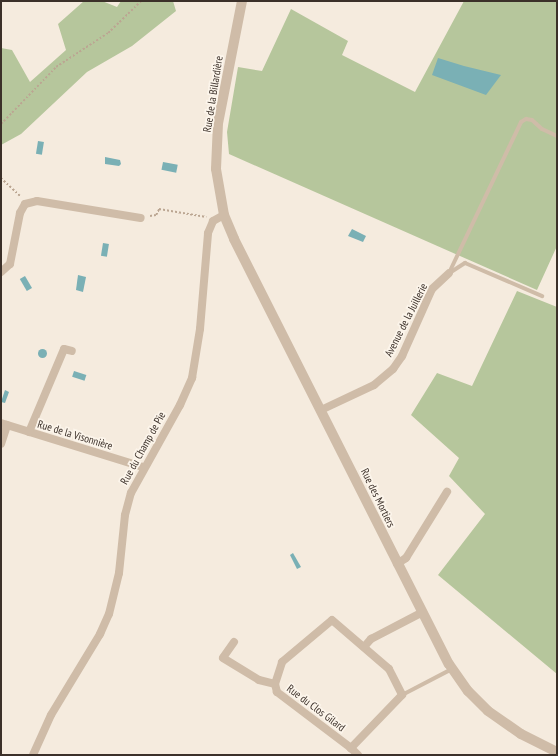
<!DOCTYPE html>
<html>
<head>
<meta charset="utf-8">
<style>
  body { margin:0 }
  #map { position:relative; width:558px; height:756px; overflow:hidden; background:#f5ebde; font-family:"PT Sans Narrow",sans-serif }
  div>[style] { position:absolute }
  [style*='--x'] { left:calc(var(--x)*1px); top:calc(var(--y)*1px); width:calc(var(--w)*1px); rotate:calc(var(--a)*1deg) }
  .green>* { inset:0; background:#b6c69c }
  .water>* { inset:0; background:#7ab0b5; transform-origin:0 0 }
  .round { border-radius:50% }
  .path>* { height:1.5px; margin-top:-0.75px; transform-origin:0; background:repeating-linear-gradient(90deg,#bba692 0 2px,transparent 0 4px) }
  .service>* { height:4px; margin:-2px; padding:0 2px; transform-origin:2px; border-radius:2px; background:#cfbca8 }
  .minor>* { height:8px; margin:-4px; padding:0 4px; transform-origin:4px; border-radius:4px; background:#cfbca8 }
  .tertiary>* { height:10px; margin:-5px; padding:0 5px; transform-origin:5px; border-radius:5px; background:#cfbca8 }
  span { translate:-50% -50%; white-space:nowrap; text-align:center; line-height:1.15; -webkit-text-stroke:3.5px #fcf5eb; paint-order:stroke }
  .street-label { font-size:11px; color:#3b3029 }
  .frame { position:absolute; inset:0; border:2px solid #3b3029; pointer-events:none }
</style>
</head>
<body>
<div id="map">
  <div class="green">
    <i style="clip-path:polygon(84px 1px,102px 1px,117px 7px,121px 1px,173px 1px,176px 11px,132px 46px,87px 72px,21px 134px,1px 145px,1px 48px,12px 50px,30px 82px,66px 50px,58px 24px)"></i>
    <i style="clip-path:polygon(464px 1px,557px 1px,557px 246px,537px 290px,229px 154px,227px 132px,238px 67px,262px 71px,291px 9px,348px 41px,342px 55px,415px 92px)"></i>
    <i style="clip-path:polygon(517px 291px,557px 307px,557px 674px,438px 575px,485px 514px,449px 476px,459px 458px,411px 415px,437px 373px,472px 386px)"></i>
  </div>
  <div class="water">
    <i style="clip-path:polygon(438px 58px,464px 66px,501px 75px,486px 95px,432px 75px)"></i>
    <i style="left:38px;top:141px;width:6px;height:13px;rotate:9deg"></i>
    <i style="clip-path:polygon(105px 157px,120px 160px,121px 164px,119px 166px,105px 164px)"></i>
    <i style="left:163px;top:162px;width:15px;height:8px;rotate:11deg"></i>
    <i style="clip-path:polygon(352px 229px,366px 236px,363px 242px,348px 236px)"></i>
    <i style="left:103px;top:243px;width:6px;height:13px;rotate:9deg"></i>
    <i style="clip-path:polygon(78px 275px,86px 277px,83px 292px,76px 290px)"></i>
    <i style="left:25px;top:276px;width:14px;height:6px;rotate:60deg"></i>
    <i class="round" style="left:37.5px;top:348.5px;width:9px;height:9px"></i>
    <i style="left:74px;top:371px;width:13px;height:6px;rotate:18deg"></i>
    <i style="clip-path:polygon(5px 390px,9px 392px,5px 403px,1px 402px)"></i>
    <i style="clip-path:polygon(293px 553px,301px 567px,297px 569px,290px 555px)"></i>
  </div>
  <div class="path">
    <i style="--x:1;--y:124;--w:79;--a:-46"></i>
    <i style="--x:56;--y:67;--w:62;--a:-33.2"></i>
    <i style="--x:108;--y:33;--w:46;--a:-44.1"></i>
    <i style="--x:1;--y:178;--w:26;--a:43"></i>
    <i style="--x:150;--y:216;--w:6;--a:-9"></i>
    <i style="--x:156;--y:215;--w:7;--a:-63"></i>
    <i style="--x:159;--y:209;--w:48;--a:9.7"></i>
  </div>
  <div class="service">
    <i style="--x:451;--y:272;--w:17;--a:-33"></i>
    <i style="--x:465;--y:263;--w:84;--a:23.2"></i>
    <i style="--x:449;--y:273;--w:167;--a:-64.5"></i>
    <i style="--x:521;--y:122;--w:6;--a:-31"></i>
    <i style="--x:526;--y:119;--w:6;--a:9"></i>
    <i style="--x:532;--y:120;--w:13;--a:42"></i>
    <i style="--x:542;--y:129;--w:17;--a:25"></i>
    <i style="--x:402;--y:695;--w:56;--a:-27.5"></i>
  </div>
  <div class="minor">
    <i style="--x:1;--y:272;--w:12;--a:-42"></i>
    <i style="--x:10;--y:264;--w:52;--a:-78.9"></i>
    <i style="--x:20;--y:213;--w:10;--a:-61"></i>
    <i style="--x:25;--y:204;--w:12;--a:-14"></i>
    <i style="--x:37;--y:201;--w:105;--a:9.3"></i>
    <i style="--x:321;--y:410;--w:59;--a:-25.3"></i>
    <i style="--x:374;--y:385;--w:25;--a:-40"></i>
    <i style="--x:393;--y:369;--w:16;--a:-55"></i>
    <i style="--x:402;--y:356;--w:73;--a:-65.9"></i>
    <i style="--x:432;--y:289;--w:23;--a:-43"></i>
    <i style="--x:1;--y:423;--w:149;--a:17.2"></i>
    <i style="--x:29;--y:432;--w:90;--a:-67.1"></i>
    <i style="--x:64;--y:349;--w:8;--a:14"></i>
    <i style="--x:1;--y:444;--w:20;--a:-72"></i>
    <i style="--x:397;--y:564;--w:11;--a:-34"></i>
    <i style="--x:406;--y:558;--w:78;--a:-58.2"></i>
    <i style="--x:332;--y:620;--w:75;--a:40.7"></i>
    <i style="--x:389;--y:669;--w:29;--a:63"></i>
    <i style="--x:402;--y:695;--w:74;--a:133.9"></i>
    <i style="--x:351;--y:748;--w:93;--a:-142.9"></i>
    <i style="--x:277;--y:692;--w:8;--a:-104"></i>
    <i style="--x:275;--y:684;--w:23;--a:-72"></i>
    <i style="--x:282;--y:662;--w:65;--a:-40"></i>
    <i style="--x:234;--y:642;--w:19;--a:125"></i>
    <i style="--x:223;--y:658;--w:42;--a:31.4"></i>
    <i style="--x:259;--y:680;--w:16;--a:14"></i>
    <i style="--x:364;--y:647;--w:11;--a:-49"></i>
    <i style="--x:371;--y:639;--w:56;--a:-27.5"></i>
    <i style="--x:351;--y:748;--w:10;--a:45"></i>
    <i style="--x:33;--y:755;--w:44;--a:-65.8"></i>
    <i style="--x:51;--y:715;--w:95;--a:-58.8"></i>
    <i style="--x:100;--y:634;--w:22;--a:-66"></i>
    <i style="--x:109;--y:614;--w:42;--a:-76.3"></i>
    <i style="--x:119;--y:573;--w:58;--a:-84.1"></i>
    <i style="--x:125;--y:515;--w:23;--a:-75"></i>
    <i style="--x:131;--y:493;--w:101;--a:-60.9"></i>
    <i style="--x:180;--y:405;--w:30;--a:-66"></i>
    <i style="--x:192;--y:378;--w:50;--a:-80.7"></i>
    <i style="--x:200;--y:329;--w:96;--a:-85.2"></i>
    <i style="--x:208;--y:233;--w:13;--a:-67"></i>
    <i style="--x:213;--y:221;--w:13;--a:-29"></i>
  </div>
  <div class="tertiary">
    <i style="--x:242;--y:1;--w:124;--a:101.1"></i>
    <i style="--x:218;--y:123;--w:46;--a:92.5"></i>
    <i style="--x:216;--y:169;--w:47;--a:80.1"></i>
    <i style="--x:224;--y:215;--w:26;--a:67"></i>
    <i style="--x:234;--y:239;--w:476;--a:63.2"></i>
    <i style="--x:449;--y:664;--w:33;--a:55"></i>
    <i style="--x:468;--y:691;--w:28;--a:45"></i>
    <i style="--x:488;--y:711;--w:40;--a:34.9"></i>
    <i style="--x:521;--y:734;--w:40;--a:26.6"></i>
  </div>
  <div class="street-label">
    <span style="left:213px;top:94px;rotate:-81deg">Rue de la Billardière</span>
    <span style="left:406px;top:320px;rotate:-63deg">Avenue de la Juillerie</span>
    <span style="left:75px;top:435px;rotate:17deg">Rue de la Visonnière</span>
    <span style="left:143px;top:448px;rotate:-61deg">Rue du Champ de Pie</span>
    <span style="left:378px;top:498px;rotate:64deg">Rue des Mortiers</span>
    <span style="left:316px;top:708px;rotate:37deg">Rue du Clos Gilard</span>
  </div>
  <div class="frame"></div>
</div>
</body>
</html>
